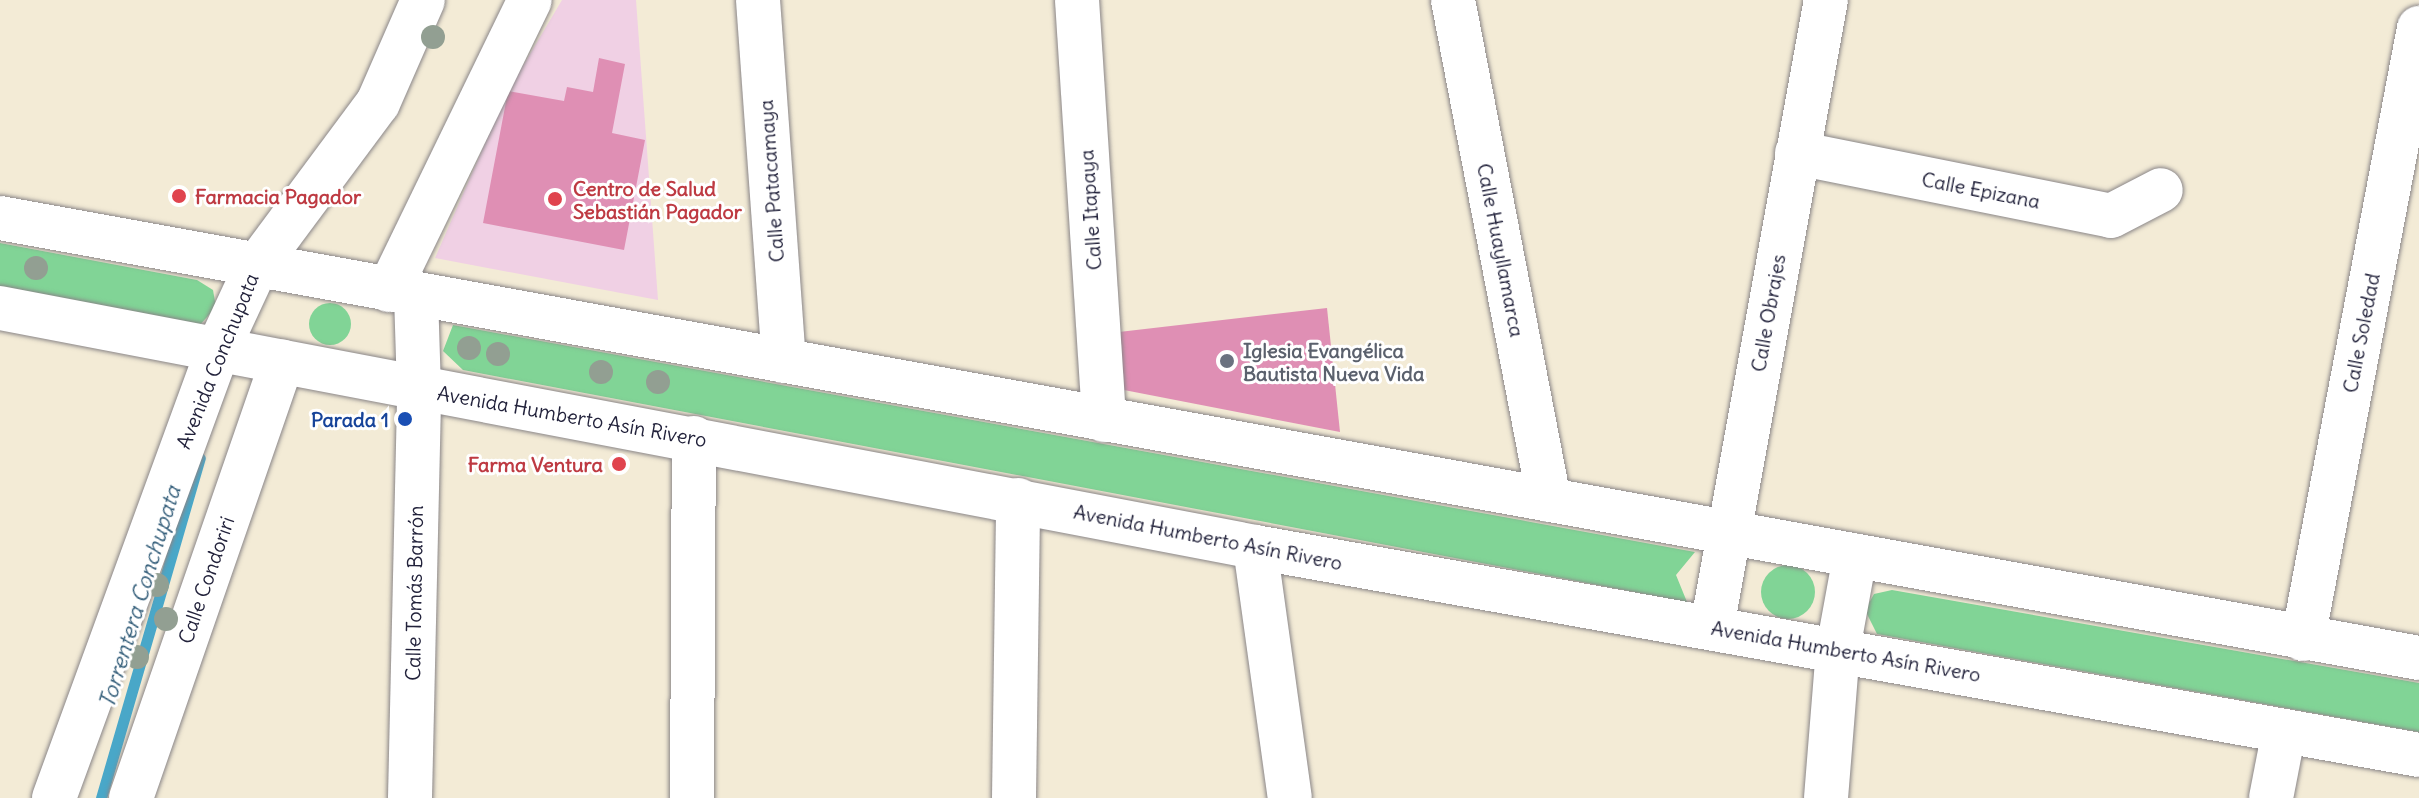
<!DOCTYPE html>
<html>
<head>
<meta charset="utf-8">
<style>
  body { margin:0 }
  #map { position:relative; width:2419px; height:798px; overflow:hidden; background:#f3ebd6; font-family:Delius,sans-serif }
  div>[style] { position:absolute }
  [style*='--x'] { left:calc(var(--x)*1px); top:calc(var(--y)*1px); width:calc(var(--w)*1px); rotate:calc(var(--a)*1deg) }
  .built>* { inset:0; background:#f0d0e4 }
  .green>* { inset:0; background:#81d496 }
  .round { border-radius:50% }
  .stream>* { height:11px; margin:-5.5px; padding:0 5.5px; transform-origin:5.5px; border-radius:5.5px; background:#49a7c8 }
  .building>* { inset:0; background:#df8fb4 }
  .roads { filter:drop-shadow(0 0 2px #8a8688) drop-shadow(0 0 2px #8a8688) }
  .minor>* { height:44px; margin:-22px; padding:0 22px; transform-origin:22px; border-radius:22px; background:#fff }
  .tertiary>* { height:44px; margin:-22px; padding:0 22px; transform-origin:22px; border-radius:22px; background:#fff }
  .trees>* { width:24px; height:24px; margin:-12px; border-radius:50%; background:#929f92 }
  .dots>* { width:22px; height:22px; translate:-50% -50%; box-sizing:border-box; border:4px solid #fff; border-radius:50% }
  span { translate:-50% -50%; white-space:nowrap; text-align:center; line-height:1.15; -webkit-text-stroke:6px #fff; paint-order:stroke }
  .street-label { font-size:20px; color:#22223b }
  .health-label { font-size:20px; color:#be3a42; font-weight:700 }
  .left { translate:0 -50%; text-align:left }
  .right { translate:-100% -50%; text-align:right }
  .worship-label { font-size:20px; color:#5b616d; font-weight:700 }
  .transit-label { font-size:20px; color:#164399; font-weight:700 }
  .water-label { font-size:22px; color:#345e7a; font-style:italic }
</style>
</head>
<body>
<div id="map">
  <div class="built">
    <i style="clip-path:polygon(562px 0,636px 0,658px 300px,435px 258px,508px 91px)"></i>
  </div>
  <div class="green">
    <i style="clip-path:polygon(0 243px,197px 280px,213px 290px,216px 307px,199px 326px,0 291px)"></i>
    <i class="round" style="left:309px;top:303px;width:42px;height:42px"></i>
    <i style="clip-path:polygon(453px 325px,1695px 552px,1676px 575px,1687px 602px,463px 370px,443px 351px)"></i>
    <i class="round" style="left:1761px;top:565px;width:54px;height:54px"></i>
    <i style="clip-path:polygon(1892px 590px,2419px 683px,2419px 732px,1877px 634px,1865px 610px,1874px 594px)"></i>
  </div>
  <div class="stream">
    <i style="--x:101;--y:798;--w:354;--a:-73.8"></i>
  </div>
  <div class="building">
    <i style="clip-path:polygon(599px 58px,625px 64px,612px 133px,645px 140px,624px 250px,483px 223px,508px 91px,564px 101px,567px 87px,593px 92px)"></i>
    <i style="clip-path:polygon(1327px 308px,1340px 432px,1124px 390px,1119px 332px)"></i>
  </div>
  <div class="roads">
    <div class="minor">
      <i style="--x:758;--y:0;--w:362;--a:85.9"></i>
      <i style="--x:1077;--y:0;--w:421;--a:86.3"></i>
      <i style="--x:1453;--y:0;--w:509;--a:79.13"></i>
      <i style="--x:1797;--y:153;--w:320;--a:11.3"></i>
      <i style="--x:2111;--y:216;--w:56;--a:-27.5"></i>
      <i style="--x:1255;--y:547;--w:253;--a:82.1"></i>
      <i style="--x:2303;--y:639;--w:622;--a:-79.25"></i>
      <i style="--x:54;--y:798;--w:478;--a:-69.9"></i>
      <i style="--x:131;--y:798;--w:462;--a:-70.9"></i>
      <i style="--x:410;--y:798;--w:410;--a:-88.7"></i>
      <i style="--x:692;--y:798;--w:360;--a:-89.7"></i>
      <i style="--x:1014;--y:798;--w:298;--a:-89.2"></i>
      <i style="--x:1826;--y:798;--w:149;--a:-85.4"></i>
      <i style="--x:1838;--y:649;--w:95;--a:-79.6"></i>
      <i style="--x:2271;--y:798;--w:68;--a:-79"></i>
    </div>
    <div class="tertiary">
      <i style="--x:0;--y:218;--w:2459;--a:10.31"></i>
      <i style="--x:389;--y:290;--w:322;--a:-64.1"></i>
      <i style="--x:416;--y:295;--w:93;--a:88.2"></i>
      <i style="--x:0;--y:308;--w:1278;--a:10.78"></i>
      <i style="--x:1255;--y:547;--w:1182;--a:10.13"></i>
      <i style="--x:218;--y:349;--w:90;--a:-65.1"></i>
      <i style="--x:256;--y:267;--w:204;--a:-53.4"></i>
      <i style="--x:378;--y:103;--w:112;--a:-66.4"></i>
      <i style="--x:1712;--y:627;--w:637;--a:-79.7"></i>
    </div>
  </div>
  <div class="trees">
    <i style="left:433px;top:37px"></i>
    <i style="left:36px;top:268px"></i>
    <i style="left:469px;top:348px"></i>
    <i style="left:498px;top:354px"></i>
    <i style="left:601px;top:372px"></i>
    <i style="left:658px;top:382px"></i>
    <i style="left:157px;top:585px"></i>
    <i style="left:166px;top:619px"></i>
    <i style="left:137px;top:657px"></i>
  </div>
  <div class="dots">
    <i style="left:179px;top:196px;background:#e0444e"></i>
    <i style="left:555px;top:199px;background:#e0444e"></i>
    <i style="left:1227px;top:361px;background:#6b7280"></i>
    <i style="left:405px;top:419px;background:#1a4fb4"></i>
    <i style="left:619px;top:464px;background:#e0444e"></i>
  </div>
  <div class="street-label">
    <span style="left:771px;top:181px;rotate:-94deg">Calle Patacamaya</span>
    <span style="left:1981px;top:190px;rotate:11deg">Calle Epizana</span>
    <span style="left:1090px;top:210px;rotate:-94deg">Calle Itapaya</span>
    <span style="left:1501px;top:250px;rotate:79deg">Calle Huayllamarca</span>
    <span style="left:1768px;top:313px;rotate:-80deg">Calle Obrajes</span>
    <span style="left:2361px;top:333px;rotate:-79deg">Calle Soledad</span>
    <span style="left:217px;top:361px;rotate:-68deg">Avenida Conchupata</span>
    <span style="left:572px;top:416px;rotate:10deg">Avenida Humberto Asín Rivero</span>
    <span style="left:1208px;top:537px;rotate:11deg">Avenida Humberto Asín Rivero</span>
    <span style="left:206px;top:580px;rotate:-71deg">Calle Condoriri</span>
    <span style="left:414px;top:593px;rotate:-89deg">Calle Tomás Barrón</span>
    <span style="left:1846px;top:651px;rotate:10deg">Avenida Humberto Asín Rivero</span>
  </div>
  <div class="health-label">
    <span class="left" style="left:573px;top:200px">Centro de Salud<br>Sebastián Pagador</span>
    <span class="left" style="left:195px;top:196px">Farmacia Pagador</span>
    <span class="right" style="left:603px;top:464px">Farma Ventura</span>
  </div>
  <div class="worship-label">
    <span class="left" style="left:1243px;top:362px">Iglesia Evangélica<br>Bautista Nueva Vida</span>
  </div>
  <div class="transit-label">
    <span class="right" style="left:389px;top:419px">Parada 1</span>
  </div>
  <div class="water-label">
    <span style="left:140px;top:597px;rotate:-73deg">Torrentera Conchupata</span>
  </div>
</div>
</body>
</html>
